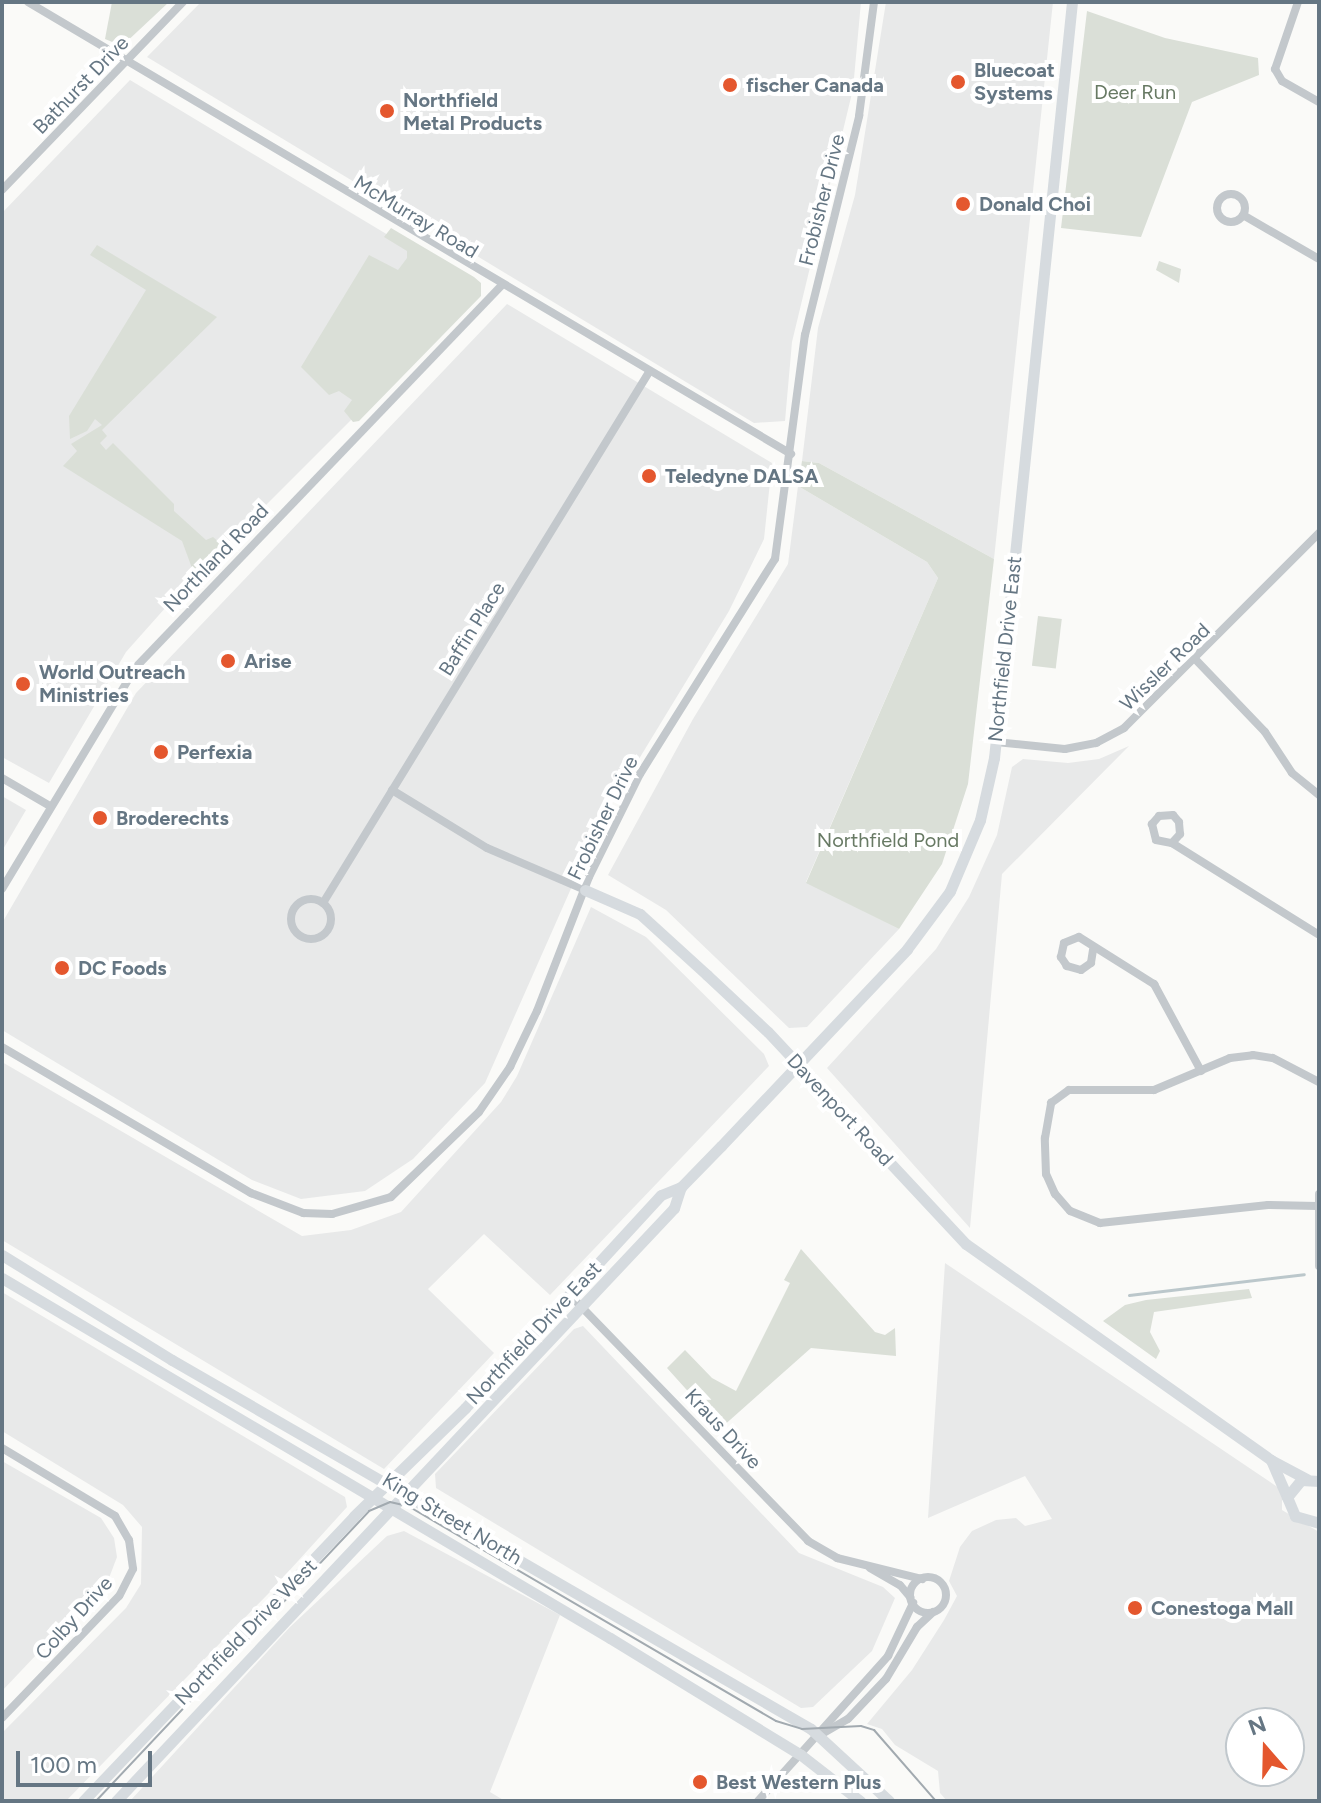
<!DOCTYPE html>
<html>
<head>
<meta charset="utf-8">
<style>
  body { margin:0 }
  #map { position:relative; width:1321px; height:1803px; overflow:hidden; background:#fafaf8; font-family:Figtree,sans-serif }
  div>[style] { position:absolute }
  [style*='--x'] { left:calc(var(--x)*1px); top:calc(var(--y)*1px); width:calc(var(--w)*1px); rotate:calc(var(--a)*1deg) }
  .built>* { inset:0; background:#e8e9e9 }
  .green>* { inset:0; background:#dadfd7; transform-origin:0 0 }
  .stream>* { height:3px; margin:-1.5px; padding:0 1.5px; transform-origin:1.5px; border-radius:1.5px; background:#bbc7cb }
  .street>* { height:8px; margin:-4px; padding:0 4px; transform-origin:4px; border-radius:4px; background:#c3c8cc }
  .street>.ring { margin:-4px; padding:0; box-sizing:content-box; background:none; border:8px solid #c3c8cc; border-radius:50% }
  .secondary>* { height:11px; margin:-5.5px; padding:0 5.5px; transform-origin:5.5px; border-radius:5.5px; background:#d6dbdf }
  .tram>* { height:2px; margin:-1px; padding:0 1px; transform-origin:1px; border-radius:1px; background:#a2aab0 }
  .dots>* { width:22px; height:22px; translate:-50% -50%; box-sizing:border-box; border:4px solid #fff; border-radius:50% }
  span { translate:-50% -50%; white-space:nowrap; text-align:center; line-height:1.15; -webkit-text-stroke:8px #fff; paint-order:stroke }
  .poi-label { font-size:20px; color:#657683; font-weight:700 }
  .left { translate:0 -50%; text-align:left }
  .street-label { font-size:20px; color:#657683 }
  .park-label { font-size:20px; color:#687a64 }
  .frame { position:absolute; inset:0; border:4px solid #657683; pointer-events:none }
  .north { position:absolute; left:1225px; top:1707px; width:80px; height:80px; box-sizing:border-box; background:#fff; border:2px solid #c1c8cd; border-radius:50%; rotate:340deg; font-size:22px; font-weight:700; line-height:32px; text-align:center; color:#657683 }
  .north::after { content:''; display:block; margin:auto; width:28px; height:36px; background:#e4572e; clip-path:polygon(50% 0,100% 100%,50% 72%,0 100%) }
  .scale { position:absolute; left:16px; top:1751px; width:136px; height:36px; box-sizing:border-box; border:4px solid #657683; border-top:0; padding-left:10px; font-size:24px; line-height:28px; white-space:nowrap; color:#657683; -webkit-text-stroke:6px #fff; paint-order:stroke }
</style>
</head>
<body>
<div id="map">
  <div class="built">
    <i style="clip-path:polygon(201px 2px,861px 2px,853px 89px,792px 342px,785px 421px,754px 423px,147px 57px)"></i>
    <i style="clip-path:polygon(886px 2px,1053px 2px,994px 559px,819px 463px,802px 461px,818px 328px,855px 195px)"></i>
    <i style="clip-path:polygon(130px 80px,473px 286px,363px 408px,183px 588px,126px 652px,49px 783px,2px 757px,2px 213px)"></i>
    <i style="clip-path:polygon(507px 304px,772px 463px,764px 539px,729px 611px,600px 823px,485px 1083px,413px 1159px,365px 1191px,301px 1199px,252px 1180px,2px 1030px,2px 923px,136px 693px)"></i>
    <i style="clip-path:polygon(798px 486px,927px 562px,938px 578px,806px 882px,899px 929px,807px 1027px,789px 1028px,666px 910px,608px 875px,693px 719px,788px 564px)"></i>
    <i style="clip-path:polygon(1129px 746px,1002px 874px,970px 1228px,827px 1068px,936px 949px,969px 897px,997px 835px,1012px 767px,1023px 759px,1068px 763px,1099px 759px)"></i>
    <i style="clip-path:polygon(2px 796px,26px 810px,2px 851px)"></i>
    <i style="clip-path:polygon(591px 907px,646px 937px,764px 1054px,769px 1066px,550px 1295px,484px 1234px,428px 1289px,494px 1353px,384px 1469px,2px 1240px,2px 1062px,302px 1236px,351px 1230px,401px 1212px,501px 1102px,517px 1076px)"></i>
    <i style="clip-path:polygon(evenodd,945px 1263px,1282px 1490px,1282px 1510px,1319px 1532px,1319px 1801px,947px 1801px,940px 1793px,938px 1771px,895px 1745px,882px 1729px,867px 1724px,912px 1670px,944px 1620px,957px 1596px,949px 1581px,960px 1547px,972px 1531px,996px 1520px,1016px 1518px,1025px 1526px,1052px 1519px,1025px 1476px,928px 1518px,945px 1263px,1241px 1723px,1289px 1723px,1289px 1771px,1241px 1771px,1241px 1723px)"></i>
    <i style="clip-path:polygon(2px 1292px,345px 1497px,347px 1507px,269px 1593px,66px 1801px,2px 1801px,2px 1733px,126px 1608px,141px 1584px,142px 1527px,123px 1505px,2px 1431px)"></i>
    <i style="clip-path:polygon(583px 1326px,799px 1553px,883px 1587px,895px 1598px,872px 1651px,813px 1707px,801px 1708px,436px 1488px,435px 1474px,574px 1329px)"></i>
    <i style="clip-path:polygon(2px 1461px,101px 1518px,114px 1538px,117px 1557px,109px 1578px,2px 1691px)"></i>
    <i style="clip-path:polygon(404px 1531px,560px 1615px,490px 1792px,505px 1801px,130px 1801px,290px 1627px,387px 1536px)"></i>
  </div>
  <div class="green">
    <i style="clip-path:polygon(112px 2px,169px 2px,122px 46px,105px 39px)"></i>
    <i style="clip-path:polygon(1087px 11px,1165px 38px,1258px 58px,1259px 75px,1192px 102px,1141px 237px,1061px 228px)"></i>
    <i style="clip-path:polygon(391px 228px,474px 277px,481px 283px,481px 296px,359px 421px,353px 422px,344px 411px,352px 400px,339px 391px,329px 395px,301px 367px,369px 255px,398px 270px,407px 258px,407px 251px,384px 237px)"></i>
    <i style="clip-path:polygon(97px 245px,217px 317px,102px 430px,107px 436px,100px 443px,106px 450px,113px 443px,174px 504px,174px 511px,206px 540px,213px 537px,221px 544px,227px 557px,203px 583px,196px 579px,182px 541px,63px 466px,77px 451px,71px 444px,102px 425px,95px 419px,87px 431px,70px 439px,69px 416px,146px 290px,90px 255px)"></i>
    <i style="clip-path:polygon(1159px 261px,1181px 269px,1179px 283px,1156px 270px)"></i>
    <i style="clip-path:polygon(802px 461px,819px 463px,994px 559px,968px 784px,942px 864px,899px 929px,806px 883px,938px 578px,927px 562px,798px 486px)"></i>
    <i style="left:1038px;top:616px;width:24px;height:50px;rotate:7deg"></i>
    <i style="clip-path:polygon(801px 1249px,875px 1332px,885px 1335px,895px 1328px,896px 1356px,811px 1348px,721px 1428px,667px 1368px,685px 1350px,712px 1378px,736px 1391px,790px 1283px,784px 1280px)"></i>
    <i style="clip-path:polygon(1249px 1289px,1252px 1298px,1154px 1312px,1150px 1332px,1160px 1351px,1156px 1359px,1103px 1321px,1125px 1305px,1146px 1300px)"></i>
  </div>
  <div class="stream">
    <i style="--x:1129;--y:1295;--w:176;--a:-6.8"></i>
  </div>
  <div class="street">
    <i style="--x:28;--y:2;--w:887;--a:30.64"></i>
    <i style="--x:1298;--y:2;--w:71;--a:108.9"></i>
    <i style="--x:1275;--y:69;--w:14;--a:60"></i>
    <i style="--x:1282;--y:81;--w:43;--a:29.6"></i>
    <i style="--x:2;--y:190;--w:261;--a:-46.1"></i>
    <i class="ring" style="left:1217px;top:194px;width:20px;height:20px"></i>
    <i style="--x:1243;--y:215;--w:88;--a:30.1"></i>
    <i style="--x:1197;--y:661;--w:98;--a:46.2"></i>
    <i style="--x:1265;--y:732;--w:49;--a:56.6"></i>
    <i style="--x:1292;--y:773;--w:35;--a:39"></i>
    <i style="--x:996;--y:742;--w:69;--a:5.8"></i>
    <i style="--x:1065;--y:749;--w:32;--a:-11"></i>
    <i style="--x:1096;--y:743;--w:32;--a:-28"></i>
    <i style="--x:1124;--y:728;--w:276;--a:-45"></i>
    <i style="--x:2;--y:778;--w:56;--a:30.3"></i>
    <i style="--x:392;--y:790;--w:111;--a:31.4"></i>
    <i style="--x:487;--y:848;--w:107;--a:23.2"></i>
    <i style="--x:1172;--y:843;--w:12;--a:-48"></i>
    <i style="--x:1180;--y:834;--w:12;--a:-95"></i>
    <i style="--x:1179;--y:822;--w:9;--a:-131"></i>
    <i style="--x:1173;--y:815;--w:14;--a:176"></i>
    <i style="--x:1159;--y:816;--w:11;--a:131"></i>
    <i style="--x:1152;--y:824;--w:16;--a:76"></i>
    <i style="--x:1156;--y:840;--w:16;--a:11"></i>
    <i style="--x:1172;--y:843;--w:173;--a:32"></i>
    <i style="--x:2;--y:889;--w:259;--a:-58.9"></i>
    <i style="--x:136;--y:667;--w:528;--a:-46.23"></i>
    <i class="ring" style="left:291px;top:899px;width:32px;height:32px"></i>
    <i style="--x:323;--y:903;--w:623;--a:-58.45"></i>
    <i style="--x:1093;--y:950;--w:13;--a:99"></i>
    <i style="--x:1091;--y:963;--w:12;--a:145"></i>
    <i style="--x:1081;--y:970;--w:15;--a:-164"></i>
    <i style="--x:1067;--y:966;--w:11;--a:-124"></i>
    <i style="--x:1061;--y:957;--w:14;--a:-78"></i>
    <i style="--x:1064;--y:943;--w:16;--a:-22"></i>
    <i style="--x:1079;--y:937;--w:89;--a:32.1"></i>
    <i style="--x:1154;--y:984;--w:99;--a:61.6"></i>
    <i style="--x:2;--y:1047;--w:289;--a:30.4"></i>
    <i style="--x:251;--y:1193;--w:56;--a:21"></i>
    <i style="--x:303;--y:1213;--w:29;--a:2"></i>
    <i style="--x:332;--y:1214;--w:61;--a:-16.1"></i>
    <i style="--x:391;--y:1197;--w:122;--a:-44"></i>
    <i style="--x:479;--y:1112;--w:55;--a:-55.4"></i>
    <i style="--x:510;--y:1067;--w:62;--a:-64.3"></i>
    <i style="--x:537;--y:1011;--w:144;--a:-68.8"></i>
    <i style="--x:589;--y:877;--w:115;--a:-63.7"></i>
    <i style="--x:640;--y:774;--w:254;--a:-57.9"></i>
    <i style="--x:775;--y:559;--w:226;--a:-82.4"></i>
    <i style="--x:805;--y:335;--w:226;--a:-76.1"></i>
    <i style="--x:859;--y:116;--w:115;--a:-82.5"></i>
    <i style="--x:1319;--y:1194;--w:72;--a:90"></i>
    <i style="--x:1317;--y:1206;--w:49;--a:-178.8"></i>
    <i style="--x:1268;--y:1205;--w:169;--a:173.9"></i>
    <i style="--x:1100;--y:1223;--w:32;--a:-158"></i>
    <i style="--x:1070;--y:1211;--w:23;--a:-131"></i>
    <i style="--x:1055;--y:1194;--w:22;--a:-114"></i>
    <i style="--x:1046;--y:1174;--w:36;--a:-92"></i>
    <i style="--x:1045;--y:1138;--w:36;--a:-80"></i>
    <i style="--x:1051;--y:1103;--w:22;--a:-36"></i>
    <i style="--x:1069;--y:1090;--w:85;--a:0"></i>
    <i style="--x:1154;--y:1090;--w:82;--a:-22.8"></i>
    <i style="--x:1230;--y:1058;--w:23;--a:-7"></i>
    <i style="--x:1253;--y:1055;--w:20;--a:9"></i>
    <i style="--x:1273;--y:1058;--w:52;--a:27.6"></i>
    <i style="--x:569;--y:1294;--w:344;--a:45.9"></i>
    <i style="--x:808;--y:1541;--w:34;--a:30"></i>
    <i style="--x:837;--y:1558;--w:88;--a:13.9"></i>
    <i style="--x:2;--y:1448;--w:132;--a:31"></i>
    <i style="--x:115;--y:1516;--w:28;--a:60"></i>
    <i style="--x:129;--y:1540;--w:29;--a:82"></i>
    <i style="--x:133;--y:1569;--w:30;--a:117"></i>
    <i style="--x:119;--y:1596;--w:169;--a:133.8"></i>
    <i style="--x:870;--y:1568;--w:34;--a:30"></i>
    <i style="--x:900;--y:1585;--w:16;--a:50"></i>
    <i class="ring" style="left:910px;top:1577px;width:28px;height:28px"></i>
    <i style="--x:820;--y:1735;--w:32;--a:-30"></i>
    <i style="--x:848;--y:1719;--w:55;--a:-46.5"></i>
    <i style="--x:886;--y:1679;--w:61;--a:-59.2"></i>
    <i style="--x:917;--y:1627;--w:22;--a:-43"></i>
    <i style="--x:758;--y:1801;--w:195;--a:-48.1"></i>
    <i style="--x:888;--y:1656;--w:59;--a:-64.7"></i>
  </div>
  <div class="secondary">
    <i style="--x:585;--y:890;--w:60;--a:23.6"></i>
    <i style="--x:640;--y:914;--w:91;--a:42.3"></i>
    <i style="--x:707;--y:975;--w:83;--a:43.1"></i>
    <i style="--x:768;--y:1032;--w:290;--a:47"></i>
    <i style="--x:966;--y:1244;--w:374;--a:35.3"></i>
    <i style="--x:1271;--y:1460;--w:40;--a:28"></i>
    <i style="--x:2;--y:1255;--w:200;--a:31.7"></i>
    <i style="--x:172;--y:1360;--w:738;--a:30"></i>
    <i style="--x:811;--y:1729;--w:106;--a:42.7"></i>
    <i style="--x:2;--y:1278;--w:707;--a:30.63"></i>
    <i style="--x:610;--y:1638;--w:224;--a:31.5"></i>
    <i style="--x:801;--y:1755;--w:75;--a:37.9"></i>
    <i style="--x:1271;--y:1460;--w:40;--a:66.6"></i>
    <i style="--x:1319;--y:1481;--w:18;--a:-177"></i>
    <i style="--x:1301;--y:1480;--w:22;--a:129"></i>
    <i style="--x:1287;--y:1497;--w:21;--a:67"></i>
    <i style="--x:1295;--y:1516;--w:25;--a:16"></i>
    <i style="--x:83;--y:1801;--w:393;--a:-46.4"></i>
    <i style="--x:354;--y:1516;--w:155;--a:-44.2"></i>
    <i style="--x:465;--y:1408;--w:289;--a:-47.4"></i>
    <i style="--x:661;--y:1195;--w:22;--a:-22"></i>
    <i style="--x:681;--y:1187;--w:57;--a:-45.7"></i>
    <i style="--x:721;--y:1146;--w:271;--a:-46.6"></i>
    <i style="--x:907;--y:949;--w:72;--a:-53.4"></i>
    <i style="--x:950;--y:891;--w:77;--a:-67.1"></i>
    <i style="--x:980;--y:820;--w:64;--a:-77.3"></i>
    <i style="--x:994;--y:758;--w:760;--a:-84.11"></i>
    <i style="--x:116;--y:1801;--w:814;--a:-46.74"></i>
    <i style="--x:674;--y:1208;--w:22;--a:-72"></i>
  </div>
  <div class="tram">
    <i style="--x:96;--y:1801;--w:398;--a:-46.7"></i>
    <i style="--x:369;--y:1511;--w:23;--a:-23"></i>
    <i style="--x:390;--y:1502;--w:18;--a:13"></i>
    <i style="--x:408;--y:1506;--w:426;--a:30.3"></i>
    <i style="--x:776;--y:1721;--w:27;--a:17"></i>
    <i style="--x:802;--y:1729;--w:59;--a:-2.9"></i>
    <i style="--x:861;--y:1726;--w:14;--a:17"></i>
    <i style="--x:874;--y:1730;--w:94;--a:48.9"></i>
  </div>
  <div class="dots">
    <i style="left:958px;top:82px;background:#e4572e"></i>
    <i style="left:730px;top:85px;background:#e4572e"></i>
    <i style="left:387px;top:111px;background:#e4572e"></i>
    <i style="left:963px;top:204px;background:#e4572e"></i>
    <i style="left:649px;top:476px;background:#e4572e"></i>
    <i style="left:228px;top:661px;background:#e4572e"></i>
    <i style="left:23px;top:684px;background:#e4572e"></i>
    <i style="left:161px;top:752px;background:#e4572e"></i>
    <i style="left:100px;top:818px;background:#e4572e"></i>
    <i style="left:62px;top:968px;background:#e4572e"></i>
    <i style="left:1135px;top:1608px;background:#e4572e"></i>
    <i style="left:700px;top:1782px;background:#e4572e"></i>
  </div>
  <div class="poi-label">
    <span class="left" style="left:974px;top:82px">Bluecoat<br>Systems</span>
    <span class="left" style="left:746px;top:85px">fischer Canada</span>
    <span class="left" style="left:403px;top:112px">Northfield<br>Metal Products</span>
    <span class="left" style="left:979px;top:204px">Donald Choi</span>
    <span class="left" style="left:665px;top:476px">Teledyne DALSA</span>
    <span class="left" style="left:244px;top:661px">Arise</span>
    <span class="left" style="left:39px;top:684px">World Outreach<br>Ministries</span>
    <span class="left" style="left:177px;top:752px">Perfexia</span>
    <span class="left" style="left:116px;top:818px">Broderechts</span>
    <span class="left" style="left:78px;top:968px">DC Foods</span>
    <span class="left" style="left:1151px;top:1608px">Conestoga Mall</span>
    <span class="left" style="left:716px;top:1782px">Best Western Plus</span>
  </div>
  <div class="street-label">
    <span style="left:81px;top:85px;rotate:-46deg">Bathurst Drive</span>
    <span style="left:822px;top:200px;rotate:-76deg">Frobisher Drive</span>
    <span style="left:416px;top:217px;rotate:31deg">McMurray Road</span>
    <span style="left:216px;top:558px;rotate:-46deg">Northland Road</span>
    <span style="left:472px;top:629px;rotate:-58deg">Baffin Place</span>
    <span style="left:1005px;top:649px;rotate:-84deg">Northfield Drive East</span>
    <span style="left:1165px;top:667px;rotate:-44deg">Wissler Road</span>
    <span style="left:603px;top:818px;rotate:-64deg">Frobisher Drive</span>
    <span style="left:840px;top:1110px;rotate:47deg">Davenport Road</span>
    <span style="left:534px;top:1333px;rotate:-47deg">Northfield Drive East</span>
    <span style="left:723px;top:1429px;rotate:47deg">Kraus Drive</span>
    <span style="left:452px;top:1519px;rotate:31deg">King Street North</span>
    <span style="left:74px;top:1618px;rotate:-48deg">Colby Drive</span>
    <span style="left:246px;top:1632px;rotate:-46deg">Northfield Drive West</span>
  </div>
  <div class="park-label">
    <span style="left:1135px;top:92px">Deer Run</span>
    <span style="left:888px;top:840px">Northfield Pond</span>
  </div>
  <div class="frame"></div>
  <div class="north">N</div>
  <div class="scale">100 m</div>
</div>
</body>
</html>
